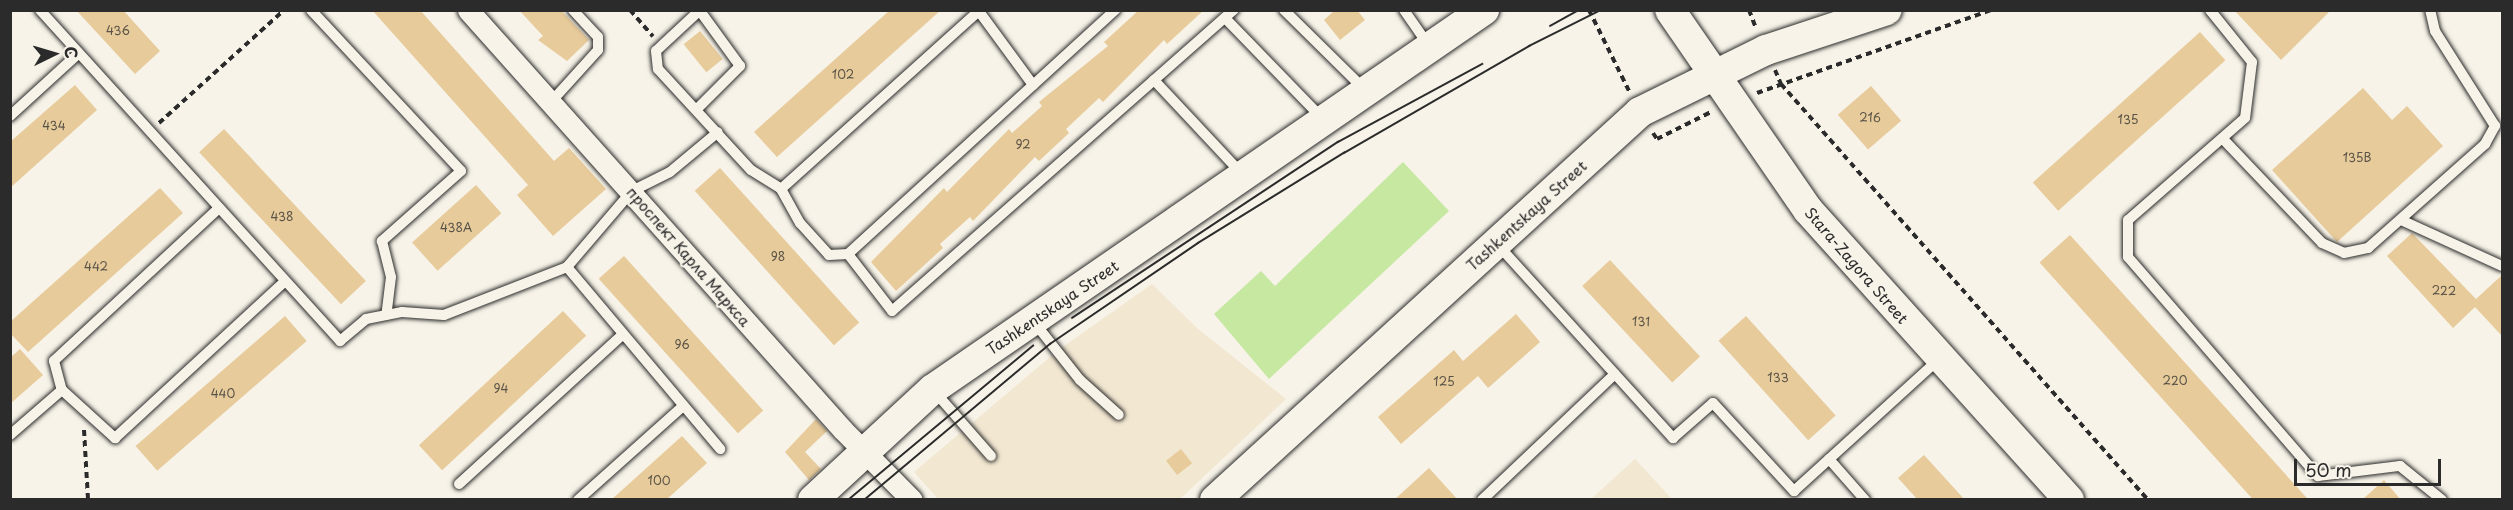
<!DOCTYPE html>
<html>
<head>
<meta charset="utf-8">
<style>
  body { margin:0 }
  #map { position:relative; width:2513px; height:510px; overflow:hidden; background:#f7f3e8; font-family:"Playpen Sans",sans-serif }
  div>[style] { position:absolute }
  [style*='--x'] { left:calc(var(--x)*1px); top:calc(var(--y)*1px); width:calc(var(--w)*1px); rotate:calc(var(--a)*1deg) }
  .built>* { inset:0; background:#f2e7d1 }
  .green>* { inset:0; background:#c6e8a0 }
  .building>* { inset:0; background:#e7cb9b; transform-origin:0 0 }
  .path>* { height:4px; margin-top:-2px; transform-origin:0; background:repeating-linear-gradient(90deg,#2b2b2b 0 6px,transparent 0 10.5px) }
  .roads { filter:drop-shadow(0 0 2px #2b2b2b) drop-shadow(0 0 2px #2b2b2b) }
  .lane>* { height:10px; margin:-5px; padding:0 5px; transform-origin:5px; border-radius:5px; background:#f7f3e8 }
  .street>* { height:21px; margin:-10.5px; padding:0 10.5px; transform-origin:10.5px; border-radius:10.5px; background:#f7f3e8 }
  .secondary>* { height:30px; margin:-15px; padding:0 15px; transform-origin:15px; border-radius:15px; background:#f7f3e8 }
  .tram>* { height:1.5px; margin:-0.75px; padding:0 0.75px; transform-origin:0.75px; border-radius:0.75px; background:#2b2b2b }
  span { translate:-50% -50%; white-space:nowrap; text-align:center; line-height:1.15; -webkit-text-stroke:4.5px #f7f3e8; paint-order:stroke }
  .number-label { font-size:12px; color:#5a5347 }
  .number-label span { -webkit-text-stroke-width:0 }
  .street-label { font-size:15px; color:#2b2b2b }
  .frame { position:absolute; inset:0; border:12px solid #2b2b2b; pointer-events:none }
  .north { position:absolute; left:24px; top:24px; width:60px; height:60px; -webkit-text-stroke:4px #f7f3e8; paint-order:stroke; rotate:85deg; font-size:16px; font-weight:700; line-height:24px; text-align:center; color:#2b2b2b }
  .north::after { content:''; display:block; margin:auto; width:21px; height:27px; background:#2b2b2b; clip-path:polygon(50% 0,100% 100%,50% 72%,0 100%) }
  .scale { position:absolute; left:2294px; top:459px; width:147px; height:27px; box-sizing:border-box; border:3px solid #2b2b2b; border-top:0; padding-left:8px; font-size:18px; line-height:21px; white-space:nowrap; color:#2b2b2b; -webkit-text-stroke:4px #f7f3e8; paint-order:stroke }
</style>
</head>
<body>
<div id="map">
  <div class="built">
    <i style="clip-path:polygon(1152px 284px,1198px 329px,1286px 399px,1180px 499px,938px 499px,914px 472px,1057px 351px)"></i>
    <i style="clip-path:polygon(1635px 459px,1672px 499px,1591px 499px)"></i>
  </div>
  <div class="green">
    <i style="clip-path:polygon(1403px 162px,1449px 211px,1269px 379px,1214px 314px,1261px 271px,1275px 286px)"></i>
  </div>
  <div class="building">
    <i style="clip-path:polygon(76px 10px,123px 10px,160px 51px,135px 74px)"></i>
    <i style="clip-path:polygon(372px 10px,420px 10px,554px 161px,569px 148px,606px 189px,553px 236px,517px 195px,528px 185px)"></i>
    <i style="clip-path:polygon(519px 10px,561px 10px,589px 40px,567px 61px,538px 40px,543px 36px)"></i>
    <i style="clip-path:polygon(890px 10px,941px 10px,777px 157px,754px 132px)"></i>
    <i style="clip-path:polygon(1139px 10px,1204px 10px,1167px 44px,1164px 40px,1103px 102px,1099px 98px,1066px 129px,1069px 133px,1039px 161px,1035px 157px,973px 221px,970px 217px,940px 244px,943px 248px,896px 291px,871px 262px,944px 188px,947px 192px,1009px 129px,1012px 133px,1042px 106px,1039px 102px,1108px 46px,1104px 42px)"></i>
    <i style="clip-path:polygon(1335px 10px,1357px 10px,1365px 20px,1340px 40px,1324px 20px)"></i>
    <i style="clip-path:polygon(2234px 10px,2331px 10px,2281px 60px)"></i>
    <i style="left:700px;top:31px;width:36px;height:21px;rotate:51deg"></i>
    <i style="left:2200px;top:32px;width:38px;height:225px;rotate:48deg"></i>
    <i style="clip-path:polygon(75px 85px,97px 110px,10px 188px,10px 142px)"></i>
    <i style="left:1871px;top:86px;width:46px;height:44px;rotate:49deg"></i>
    <i style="clip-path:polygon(2363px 88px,2392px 120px,2407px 106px,2443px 146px,2337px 242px,2272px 170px)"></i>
    <i style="left:224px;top:129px;width:208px;height:34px;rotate:47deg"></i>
    <i style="left:720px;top:168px;width:208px;height:34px;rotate:48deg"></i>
    <i style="left:476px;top:185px;width:38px;height:86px;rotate:48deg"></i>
    <i style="clip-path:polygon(160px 188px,183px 213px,28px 352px,10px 333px,10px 322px)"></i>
    <i style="clip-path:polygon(2412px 233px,2476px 299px,2502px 275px,2502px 336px,2475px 307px,2453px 328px,2387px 256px)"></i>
    <i style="left:2070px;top:235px;width:358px;height:41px;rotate:48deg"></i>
    <i style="left:624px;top:256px;width:208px;height:34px;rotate:48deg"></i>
    <i style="left:1610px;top:260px;width:132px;height:38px;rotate:47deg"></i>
    <i style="left:563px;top:311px;width:34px;height:197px;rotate:47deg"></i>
    <i style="clip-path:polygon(1516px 314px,1540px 342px,1488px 388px,1478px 376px,1401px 444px,1378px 417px,1454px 350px,1463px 361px)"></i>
    <i style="left:285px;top:316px;width:33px;height:198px;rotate:49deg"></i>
    <i style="left:1746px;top:316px;width:134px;height:37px;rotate:48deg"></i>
    <i style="clip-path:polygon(20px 349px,43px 375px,10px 404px,10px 358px)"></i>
    <i style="clip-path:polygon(816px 419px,827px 431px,805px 452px,821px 469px,809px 480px,785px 452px)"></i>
    <i style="clip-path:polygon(682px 436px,707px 463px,666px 500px,611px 500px)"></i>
    <i style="left:1181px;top:449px;width:18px;height:19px;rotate:52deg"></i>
    <i style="clip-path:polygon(1924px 455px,1965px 500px,1918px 500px,1898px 478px)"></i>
    <i style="clip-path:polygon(1429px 468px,1458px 500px,1394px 500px)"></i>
    <i style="clip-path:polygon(2384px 480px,2401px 500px,2362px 500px)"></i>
  </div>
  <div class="path">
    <i style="--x:630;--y:10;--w:35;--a:49"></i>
    <i style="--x:1589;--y:10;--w:93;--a:63.7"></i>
    <i style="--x:1749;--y:10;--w:19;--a:69"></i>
    <i style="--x:1775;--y:70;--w:15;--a:67"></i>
    <i style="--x:1781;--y:84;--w:555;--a:48.58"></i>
    <i style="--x:1757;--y:93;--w:248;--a:-19.5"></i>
    <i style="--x:159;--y:123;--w:169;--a:-42.1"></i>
    <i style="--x:1653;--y:133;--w:7;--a:56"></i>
    <i style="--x:1657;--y:139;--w:60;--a:-26.6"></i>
    <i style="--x:84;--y:430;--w:70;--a:86.7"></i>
  </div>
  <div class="roads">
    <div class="lane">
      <i style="--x:40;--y:10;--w:447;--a:47.8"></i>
      <i style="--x:340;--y:341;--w:34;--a:-40"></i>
      <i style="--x:366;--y:319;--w:37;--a:-11"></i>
      <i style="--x:402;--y:312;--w:42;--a:4.1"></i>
      <i style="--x:444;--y:315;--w:132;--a:-21.3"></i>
      <i style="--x:567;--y:267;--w:100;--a:-49.5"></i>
      <i style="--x:632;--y:191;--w:42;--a:-26.6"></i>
      <i style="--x:670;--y:172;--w:62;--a:-39.8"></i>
      <i style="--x:311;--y:10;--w:220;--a:47"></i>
      <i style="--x:461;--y:171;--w:106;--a:138.5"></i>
      <i style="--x:382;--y:241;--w:37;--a:76"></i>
      <i style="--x:391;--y:277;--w:38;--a:97"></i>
      <i style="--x:700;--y:10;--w:60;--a:137"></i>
      <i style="--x:656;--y:51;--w:18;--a:84"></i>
      <i style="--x:658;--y:69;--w:137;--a:47.4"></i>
      <i style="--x:751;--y:170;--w:36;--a:32"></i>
      <i style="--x:781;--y:189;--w:39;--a:61"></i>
      <i style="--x:800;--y:223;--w:43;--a:47.8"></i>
      <i style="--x:829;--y:255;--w:19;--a:-3"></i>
      <i style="--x:848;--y:254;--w:362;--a:-42.4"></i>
      <i style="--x:978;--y:10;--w:93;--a:53.7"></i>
      <i style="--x:1284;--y:10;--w:112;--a:44.6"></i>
      <i style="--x:1404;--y:10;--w:44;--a:55.2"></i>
      <i style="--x:2210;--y:10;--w:67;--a:51.1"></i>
      <i style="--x:2252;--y:62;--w:56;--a:97.1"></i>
      <i style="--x:2245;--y:118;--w:155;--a:138.9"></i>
      <i style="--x:2128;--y:220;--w:37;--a:90"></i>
      <i style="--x:2128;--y:257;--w:290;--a:49.1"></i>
      <i style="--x:2318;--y:476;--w:83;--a:-7"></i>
      <i style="--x:2400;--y:466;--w:54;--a:39"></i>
      <i style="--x:1225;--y:18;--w:141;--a:45.9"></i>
      <i style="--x:1154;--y:80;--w:127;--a:46.9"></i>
      <i style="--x:551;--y:102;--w:70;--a:-47.9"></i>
      <i style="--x:598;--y:50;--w:13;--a:-90"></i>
      <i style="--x:598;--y:37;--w:37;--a:-133"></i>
      <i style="--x:697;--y:109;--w:61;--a:-45"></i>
      <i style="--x:740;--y:66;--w:68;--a:-126"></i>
      <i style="--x:10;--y:116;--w:93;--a:-42.4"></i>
      <i style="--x:2224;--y:140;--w:142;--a:46.4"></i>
      <i style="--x:2322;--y:243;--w:24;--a:24"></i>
      <i style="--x:2344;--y:253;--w:25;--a:-12"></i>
      <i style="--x:2368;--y:248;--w:157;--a:-41.6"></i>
      <i style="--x:2485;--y:144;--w:21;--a:-61"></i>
      <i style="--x:2495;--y:126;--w:112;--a:-122.3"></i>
      <i style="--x:2435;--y:31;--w:22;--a:-103"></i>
      <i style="--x:781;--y:189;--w:268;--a:-42"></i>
      <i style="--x:219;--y:208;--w:225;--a:137.2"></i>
      <i style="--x:54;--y:361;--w:30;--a:75"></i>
      <i style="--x:62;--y:390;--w:72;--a:42.2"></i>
      <i style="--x:115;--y:438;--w:231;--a:-42.7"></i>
      <i style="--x:2401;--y:220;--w:111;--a:24.5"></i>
      <i style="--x:1498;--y:245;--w:261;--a:47.8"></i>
      <i style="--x:1673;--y:438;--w:53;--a:-41.2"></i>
      <i style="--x:1713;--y:403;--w:120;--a:47.4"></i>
      <i style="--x:1794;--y:491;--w:196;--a:-42.3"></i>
      <i style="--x:848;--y:254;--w:72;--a:52.3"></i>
      <i style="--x:892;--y:311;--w:456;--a:-41.4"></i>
      <i style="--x:567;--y:267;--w:238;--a:49.9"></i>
      <i style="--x:1034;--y:322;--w:74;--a:51.6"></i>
      <i style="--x:1080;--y:380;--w:52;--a:41.9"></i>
      <i style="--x:935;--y:392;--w:85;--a:48.8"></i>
      <i style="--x:10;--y:435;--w:69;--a:-40.9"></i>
      <i style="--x:1829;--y:459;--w:55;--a:48.7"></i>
      <i style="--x:459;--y:484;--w:222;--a:-42.4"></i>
      <i style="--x:578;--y:500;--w:141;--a:-41.8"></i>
      <i style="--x:1482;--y:500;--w:183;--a:-43.5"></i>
    </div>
    <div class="street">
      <i style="--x:468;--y:10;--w:563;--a:48.24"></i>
      <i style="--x:843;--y:430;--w:98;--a:45.4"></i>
    </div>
    <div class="secondary">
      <i style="--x:1670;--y:10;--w:243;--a:55.4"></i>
      <i style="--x:1808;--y:210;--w:390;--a:48"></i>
      <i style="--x:813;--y:500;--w:163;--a:-42.8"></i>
      <i style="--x:933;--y:389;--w:669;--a:-34.52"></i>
      <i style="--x:1215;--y:500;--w:575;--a:-42.39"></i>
      <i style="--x:1640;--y:112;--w:140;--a:-26.2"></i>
      <i style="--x:1766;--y:50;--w:127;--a:-18.3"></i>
    </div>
  </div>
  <div class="tram">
    <i style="--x:1550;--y:26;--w:33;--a:-29"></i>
    <i style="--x:1072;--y:318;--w:319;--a:-33.5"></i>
    <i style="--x:1338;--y:142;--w:164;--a:-28.4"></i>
    <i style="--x:848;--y:500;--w:241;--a:-39.8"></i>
    <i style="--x:864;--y:500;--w:243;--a:-40"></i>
    <i style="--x:1050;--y:344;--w:179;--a:-34.3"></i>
    <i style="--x:1198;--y:243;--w:172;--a:-31.7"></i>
    <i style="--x:1344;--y:153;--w:214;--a:-30"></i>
    <i style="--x:1529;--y:46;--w:80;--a:-26.6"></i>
  </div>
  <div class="number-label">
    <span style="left:118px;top:31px">436</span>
    <span style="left:843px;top:75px">102</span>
    <span style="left:1870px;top:118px">216</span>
    <span style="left:2128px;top:120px">135</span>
    <span style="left:54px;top:126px">434</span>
    <span style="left:1023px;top:145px">92</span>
    <span style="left:2357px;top:158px">135В</span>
    <span style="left:282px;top:217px">438</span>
    <span style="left:456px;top:228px">438А</span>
    <span style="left:778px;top:257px">98</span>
    <span style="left:96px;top:267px">442</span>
    <span style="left:2444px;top:291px">222</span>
    <span style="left:1641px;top:322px">131</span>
    <span style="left:682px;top:345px">96</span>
    <span style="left:1778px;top:378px">133</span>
    <span style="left:2175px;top:381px">220</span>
    <span style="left:1444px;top:382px">125</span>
    <span style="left:501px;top:389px">94</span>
    <span style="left:223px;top:394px">440</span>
    <span style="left:659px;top:481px">100</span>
  </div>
  <div class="street-label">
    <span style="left:1526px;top:215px;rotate:-42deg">Tashkentskaya Street</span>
    <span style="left:689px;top:256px;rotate:49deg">проспект Карла Маркса</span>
    <span style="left:1857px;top:265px;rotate:49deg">Stara-Zagora Street</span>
    <span style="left:1052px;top:307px;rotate:-34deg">Tashkentskaya Street</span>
  </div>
  <div class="frame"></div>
  <div class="north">С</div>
  <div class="scale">50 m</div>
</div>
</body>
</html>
